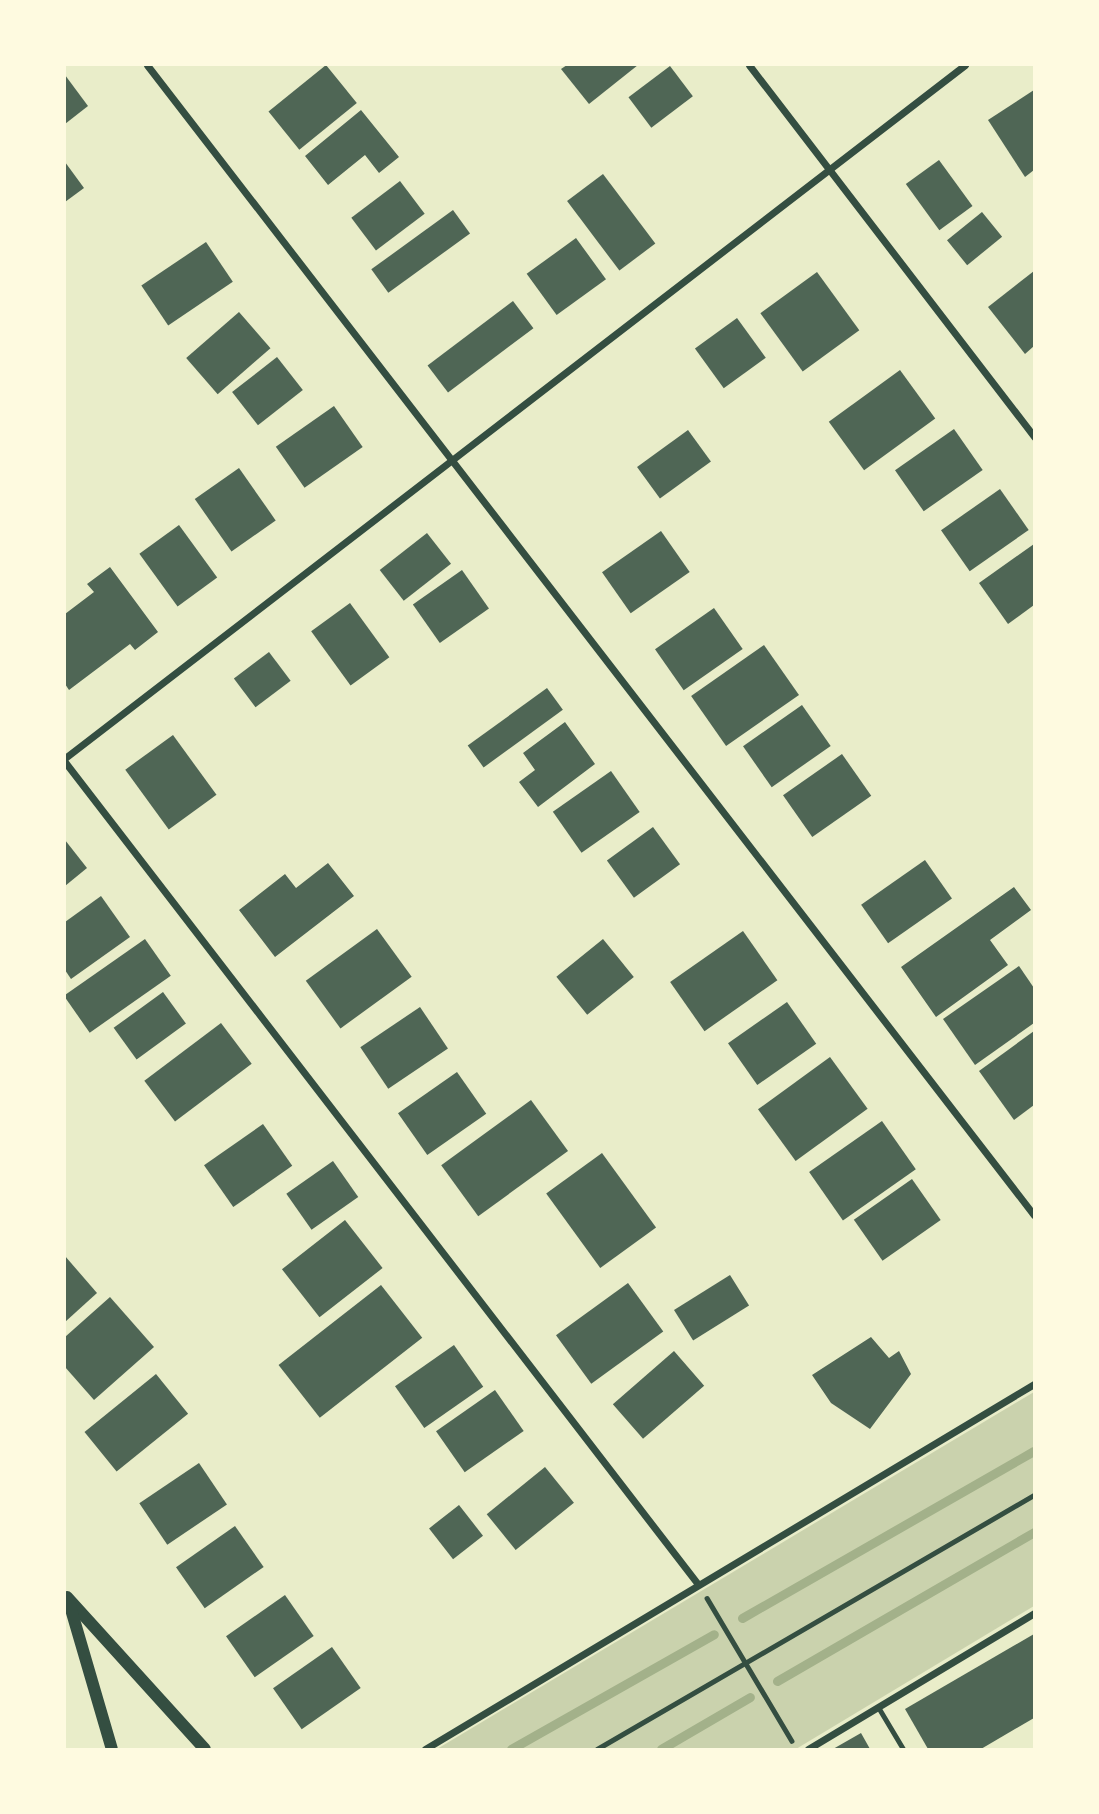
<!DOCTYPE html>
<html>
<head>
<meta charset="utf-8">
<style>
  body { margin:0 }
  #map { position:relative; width:1099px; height:1814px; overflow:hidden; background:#e9edc9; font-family:Cabin,sans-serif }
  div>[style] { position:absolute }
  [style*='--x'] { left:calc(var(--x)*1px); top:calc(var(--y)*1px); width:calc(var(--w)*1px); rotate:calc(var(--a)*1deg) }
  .green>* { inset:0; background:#cad2ad }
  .stream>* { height:9px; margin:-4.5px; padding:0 4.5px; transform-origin:4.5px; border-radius:4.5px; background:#a3b18a }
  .building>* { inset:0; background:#4f6655; transform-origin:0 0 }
  .path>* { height:4.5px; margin:-2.25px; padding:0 2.25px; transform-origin:2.25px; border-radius:2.25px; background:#344e41 }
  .service>* { height:5px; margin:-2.5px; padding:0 2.5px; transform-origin:2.5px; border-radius:2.5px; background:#344e41 }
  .minor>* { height:7px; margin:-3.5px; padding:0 3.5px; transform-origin:3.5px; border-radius:3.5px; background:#344e41 }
  .tertiary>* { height:12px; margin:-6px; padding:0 6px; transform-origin:6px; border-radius:6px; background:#344e41 }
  span { translate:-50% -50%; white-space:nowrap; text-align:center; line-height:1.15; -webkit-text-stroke:5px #fefae0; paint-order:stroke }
  .frame { position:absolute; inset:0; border:66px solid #fefae0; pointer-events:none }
</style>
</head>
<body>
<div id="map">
  <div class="green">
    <i style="clip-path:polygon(1034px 1392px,1034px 1606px,796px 1749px,437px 1749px)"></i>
  </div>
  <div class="stream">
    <i style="--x:742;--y:1618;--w:336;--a:-29.8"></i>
    <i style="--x:777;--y:1681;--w:297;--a:-30.1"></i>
    <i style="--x:511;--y:1749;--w:233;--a:-29.5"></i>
    <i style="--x:661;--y:1749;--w:103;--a:-30.3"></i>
  </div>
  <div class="building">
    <i style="left:326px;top:65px;width:49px;height:74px;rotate:51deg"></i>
    <i style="clip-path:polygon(567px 65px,638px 65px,589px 104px,561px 69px)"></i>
    <i style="left:670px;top:66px;width:38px;height:52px;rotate:53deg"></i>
    <i style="clip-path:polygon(65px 75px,88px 106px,65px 124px)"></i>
    <i style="clip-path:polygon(1034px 90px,1034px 170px,1025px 177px,988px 120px)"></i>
    <i style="clip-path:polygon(361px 110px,399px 157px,379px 173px,365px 155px,328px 185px,305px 156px)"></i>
    <i style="left:939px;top:160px;width:57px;height:41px;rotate:54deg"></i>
    <i style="clip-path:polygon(65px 162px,84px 188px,65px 202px)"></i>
    <i style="left:603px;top:174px;width:87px;height:45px;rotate:53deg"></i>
    <i style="left:400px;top:181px;width:41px;height:61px;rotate:53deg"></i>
    <i style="left:453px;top:210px;width:29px;height:101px;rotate:54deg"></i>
    <i style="left:982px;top:212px;width:32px;height:45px;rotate:51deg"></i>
    <i style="left:576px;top:238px;width:51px;height:61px;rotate:54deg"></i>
    <i style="left:206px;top:242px;width:48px;height:78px;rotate:56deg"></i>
    <i style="clip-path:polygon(1034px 271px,1034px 346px,1025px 354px,988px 307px)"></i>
    <i style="left:817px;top:272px;width:72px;height:70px;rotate:54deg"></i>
    <i style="left:513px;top:301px;width:34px;height:107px;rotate:53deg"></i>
    <i style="left:239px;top:312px;width:48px;height:70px;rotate:49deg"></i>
    <i style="left:737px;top:318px;width:49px;height:52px;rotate:54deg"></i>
    <i style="left:277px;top:357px;width:42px;height:57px;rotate:52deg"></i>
    <i style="left:900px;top:370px;width:60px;height:88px;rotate:54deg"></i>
    <i style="left:334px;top:406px;width:50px;height:71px;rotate:55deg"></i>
    <i style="left:954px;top:429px;width:50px;height:72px;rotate:55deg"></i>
    <i style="left:688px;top:430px;width:39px;height:63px;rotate:54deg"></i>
    <i style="left:239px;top:468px;width:64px;height:54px;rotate:55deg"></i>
    <i style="left:1000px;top:489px;width:50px;height:72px;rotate:55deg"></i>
    <i style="left:179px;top:525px;width:65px;height:49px;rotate:54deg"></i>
    <i style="left:661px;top:531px;width:50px;height:72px;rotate:55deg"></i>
    <i style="left:427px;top:533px;width:39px;height:60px;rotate:52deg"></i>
    <i style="clip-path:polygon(1034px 544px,1034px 605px,1008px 624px,979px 583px)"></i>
    <i style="clip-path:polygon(110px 567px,158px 632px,135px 650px,130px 644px,69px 690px,65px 684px,65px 614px,94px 592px,87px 584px)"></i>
    <i style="left:462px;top:570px;width:47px;height:60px;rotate:55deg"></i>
    <i style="left:350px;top:603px;width:67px;height:48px;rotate:54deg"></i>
    <i style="left:714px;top:608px;width:50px;height:72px;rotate:55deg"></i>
    <i style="left:764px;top:645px;width:61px;height:89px;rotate:55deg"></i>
    <i style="left:269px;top:652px;width:36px;height:44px;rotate:53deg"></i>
    <i style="left:547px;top:688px;width:27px;height:98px;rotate:54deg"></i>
    <i style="left:802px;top:705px;width:50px;height:72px;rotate:55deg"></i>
    <i style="clip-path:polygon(565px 722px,595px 764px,538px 807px,519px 782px,535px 770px,523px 753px)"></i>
    <i style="left:173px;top:735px;width:74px;height:59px;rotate:54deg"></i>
    <i style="left:842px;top:754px;width:51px;height:72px;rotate:55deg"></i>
    <i style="left:611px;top:771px;width:50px;height:71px;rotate:55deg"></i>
    <i style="left:653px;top:827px;width:46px;height:57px;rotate:54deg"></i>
    <i style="clip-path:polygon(65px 840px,87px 868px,65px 886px)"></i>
    <i style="left:925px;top:860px;width:47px;height:78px;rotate:55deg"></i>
    <i style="clip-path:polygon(328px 863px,354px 896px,275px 957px,239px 910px,285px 874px,296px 888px)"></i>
    <i style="clip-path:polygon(1014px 887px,1031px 910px,990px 940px,1008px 965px,936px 1017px,901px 967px)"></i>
    <i style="clip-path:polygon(101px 896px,130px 937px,71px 979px,65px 970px,65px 922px)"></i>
    <i style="left:377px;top:929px;width:59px;height:88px;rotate:54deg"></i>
    <i style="left:743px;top:931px;width:60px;height:89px;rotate:55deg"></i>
    <i style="left:145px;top:939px;width:45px;height:99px;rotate:55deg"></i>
    <i style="left:603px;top:939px;width:49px;height:60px;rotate:51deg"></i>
    <i style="clip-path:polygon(1019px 966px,1034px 988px,1034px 1023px,975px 1065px,943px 1019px)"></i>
    <i style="left:163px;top:992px;width:39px;height:61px;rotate:54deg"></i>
    <i style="left:787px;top:1002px;width:51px;height:72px;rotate:55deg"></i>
    <i style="left:420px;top:1007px;width:50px;height:72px;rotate:56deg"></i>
    <i style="left:221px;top:1023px;width:51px;height:96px;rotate:53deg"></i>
    <i style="clip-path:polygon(1034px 1031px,1034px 1105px,1014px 1120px,979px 1071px)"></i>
    <i style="left:830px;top:1057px;width:64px;height:89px;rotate:54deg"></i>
    <i style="left:457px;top:1072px;width:51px;height:72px;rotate:55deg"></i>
    <i style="left:531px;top:1100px;width:63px;height:111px;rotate:54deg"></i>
    <i style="left:882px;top:1121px;width:59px;height:89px;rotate:55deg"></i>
    <i style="left:263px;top:1124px;width:51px;height:72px;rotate:55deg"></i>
    <i style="left:602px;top:1153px;width:92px;height:69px;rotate:54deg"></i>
    <i style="left:333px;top:1161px;width:44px;height:57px;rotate:55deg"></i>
    <i style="left:912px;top:1179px;width:50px;height:71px;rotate:55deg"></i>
    <i style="left:345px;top:1220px;width:61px;height:80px;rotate:52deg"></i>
    <i style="clip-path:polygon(65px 1256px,97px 1293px,65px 1322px)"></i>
    <i style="left:730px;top:1275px;width:36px;height:66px;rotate:58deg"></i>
    <i style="left:628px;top:1283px;width:60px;height:89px;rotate:54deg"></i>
    <i style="left:381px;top:1285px;width:67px;height:130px;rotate:52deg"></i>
    <i style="clip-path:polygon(110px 1297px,154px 1347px,94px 1400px,65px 1367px,65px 1337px)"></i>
    <i style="clip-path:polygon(871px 1337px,889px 1358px,899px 1351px,911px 1374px,870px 1429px,831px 1403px,812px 1375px)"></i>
    <i style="left:454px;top:1345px;width:51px;height:72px;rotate:55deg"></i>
    <i style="left:674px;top:1351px;width:46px;height:81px;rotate:49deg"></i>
    <i style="left:156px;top:1374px;width:51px;height:92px;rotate:51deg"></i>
    <i style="left:495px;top:1390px;width:50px;height:72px;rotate:55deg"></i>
    <i style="left:199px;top:1463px;width:50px;height:72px;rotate:56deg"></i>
    <i style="left:545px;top:1467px;width:46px;height:75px;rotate:51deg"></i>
    <i style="left:459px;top:1505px;width:39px;height:38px;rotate:52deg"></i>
    <i style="left:235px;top:1526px;width:50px;height:72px;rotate:55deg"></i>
    <i style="left:285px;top:1595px;width:50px;height:72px;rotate:55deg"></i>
    <i style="clip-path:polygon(1034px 1634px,1034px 1718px,981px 1749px,928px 1749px,905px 1709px)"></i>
    <i style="left:332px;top:1647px;width:50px;height:72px;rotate:55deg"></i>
    <i style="clip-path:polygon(861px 1733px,870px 1749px,833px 1749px)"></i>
  </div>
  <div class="path">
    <i style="--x:707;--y:1598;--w:166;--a:59.3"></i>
    <i style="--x:597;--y:1749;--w:505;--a:-30.17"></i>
  </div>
  <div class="service">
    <i style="--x:878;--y:1707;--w:49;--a:59.2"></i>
  </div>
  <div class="minor">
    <i style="--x:147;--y:65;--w:1452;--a:52.36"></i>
    <i style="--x:749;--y:65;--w:469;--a:52.5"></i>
    <i style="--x:65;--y:758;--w:1136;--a:-37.6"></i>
    <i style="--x:65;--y:762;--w:1036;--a:52.41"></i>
    <i style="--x:425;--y:1749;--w:710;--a:-30.94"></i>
    <i style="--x:808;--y:1749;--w:264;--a:-31"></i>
  </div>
  <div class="tertiary">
    <i style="--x:67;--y:1597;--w:205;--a:47.8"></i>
    <i style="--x:68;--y:1599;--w:156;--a:73.7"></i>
  </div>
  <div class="frame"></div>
</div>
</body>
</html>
